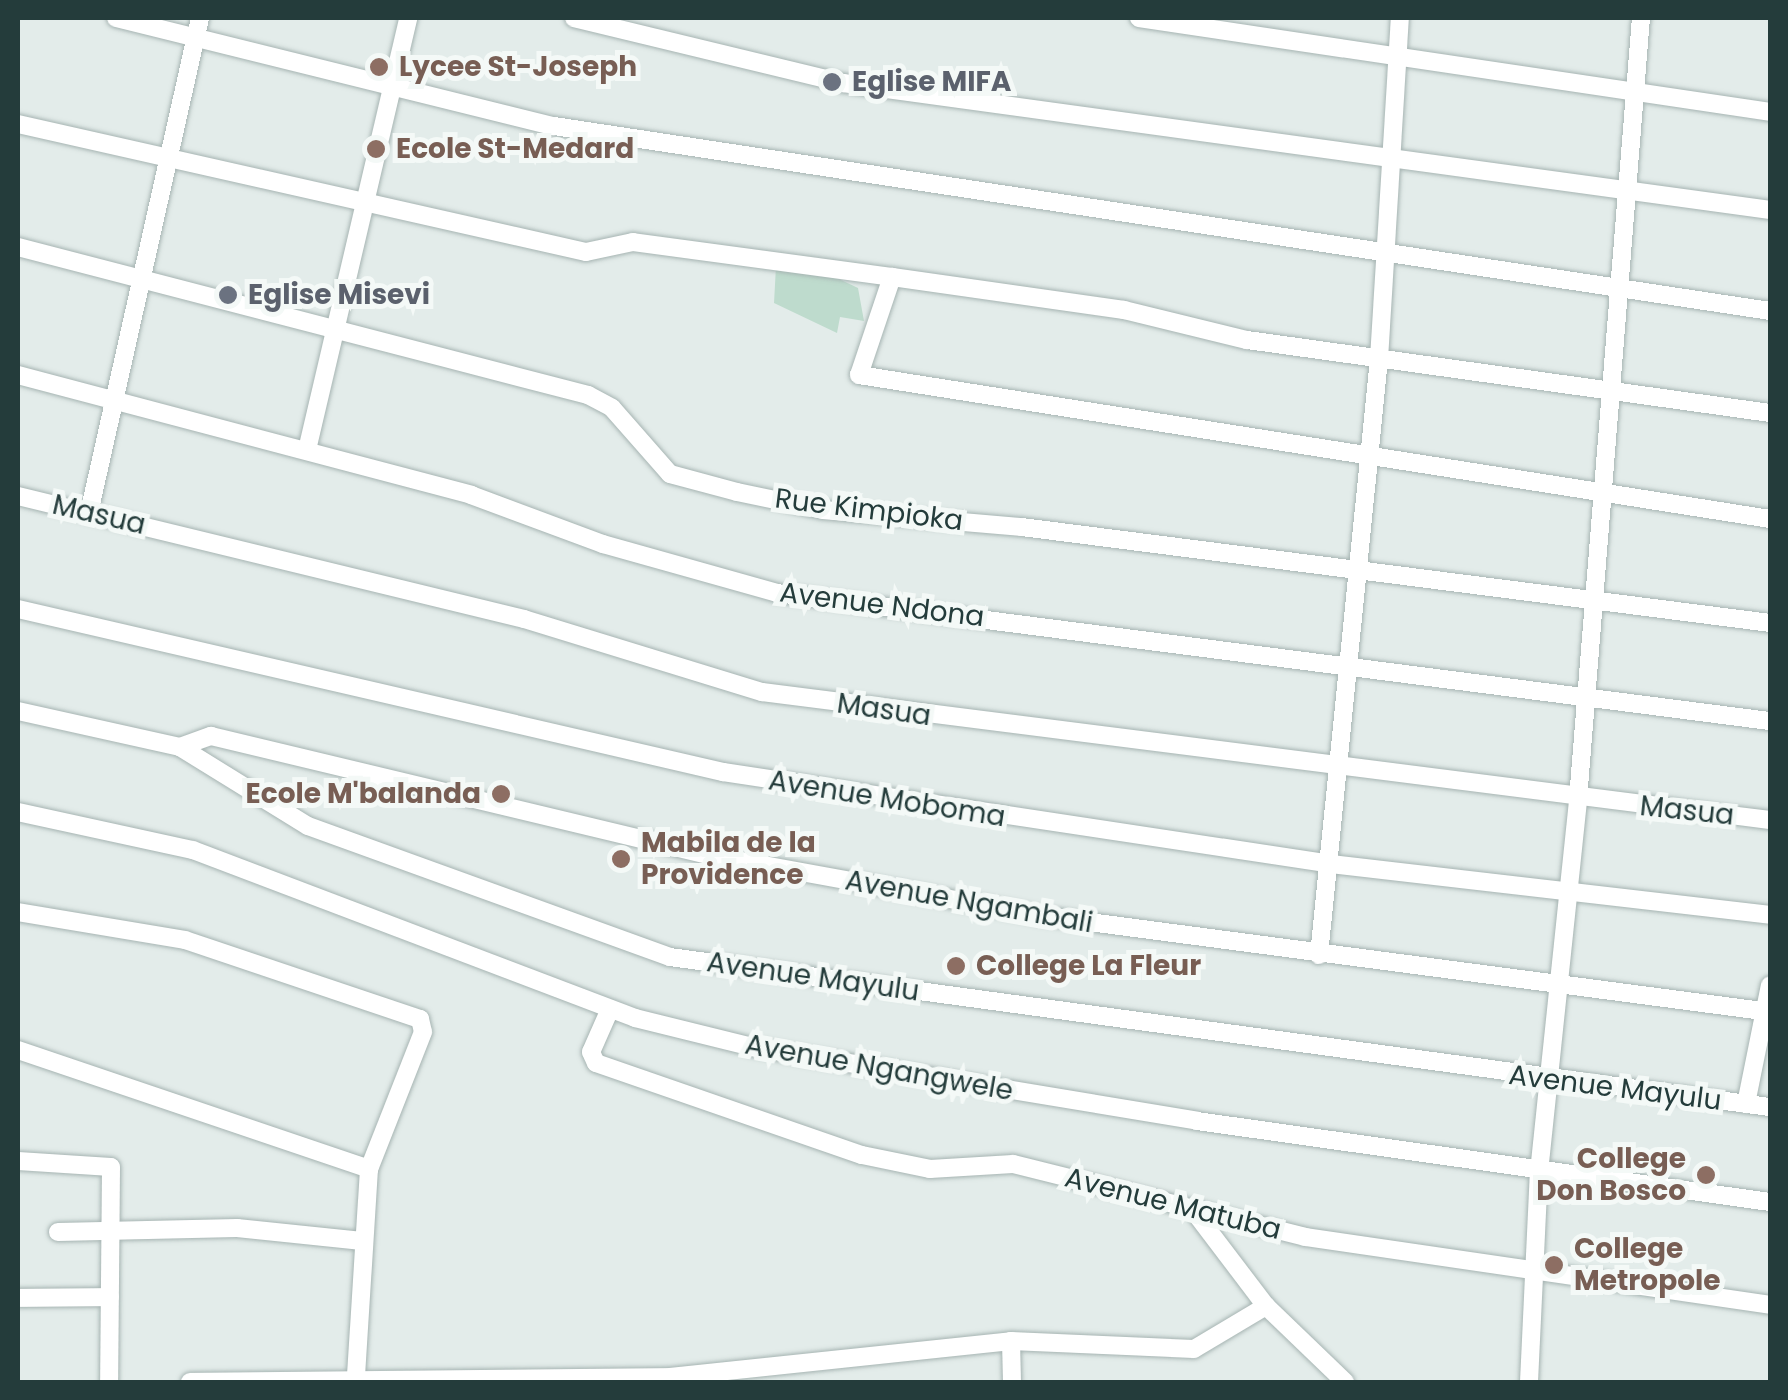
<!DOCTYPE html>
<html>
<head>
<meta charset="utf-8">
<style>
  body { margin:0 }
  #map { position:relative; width:1788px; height:1400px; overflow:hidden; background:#e3ecea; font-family:Poppins,sans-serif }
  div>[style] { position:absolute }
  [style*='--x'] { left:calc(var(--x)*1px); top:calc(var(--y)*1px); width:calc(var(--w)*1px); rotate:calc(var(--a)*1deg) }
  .green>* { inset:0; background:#bedbcd }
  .roads { filter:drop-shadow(0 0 2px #a6b4b2) drop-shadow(0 0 2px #a6b4b2) }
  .minor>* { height:18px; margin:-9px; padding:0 9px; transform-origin:9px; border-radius:9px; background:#fff }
  .dots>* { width:28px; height:28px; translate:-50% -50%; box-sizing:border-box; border:5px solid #f4f9f7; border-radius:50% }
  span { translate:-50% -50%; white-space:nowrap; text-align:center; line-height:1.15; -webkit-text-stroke:10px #f4f9f7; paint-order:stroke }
  .education-label { font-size:28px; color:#785e54; font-weight:700 }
  .left { translate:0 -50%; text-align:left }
  .right { translate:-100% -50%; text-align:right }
  .worship-label { font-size:28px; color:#5b616d; font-weight:700 }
  .street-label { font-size:28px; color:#243c3b }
  .frame { position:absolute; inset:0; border:20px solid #243c3b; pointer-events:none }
</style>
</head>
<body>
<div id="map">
  <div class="green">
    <i style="clip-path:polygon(776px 266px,816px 268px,858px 288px,864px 321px,840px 317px,837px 333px,774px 303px)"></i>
  </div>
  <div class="roads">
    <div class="minor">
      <i style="--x:116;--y:18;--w:451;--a:13.9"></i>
      <i style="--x:554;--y:126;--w:1230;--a:8.65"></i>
      <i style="--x:574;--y:18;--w:277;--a:13.6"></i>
      <i style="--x:843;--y:83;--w:936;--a:7.8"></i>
      <i style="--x:1139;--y:18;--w:638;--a:8.47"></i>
      <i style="--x:18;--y:124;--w:582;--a:12.7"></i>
      <i style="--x:586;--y:252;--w:48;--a:-12"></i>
      <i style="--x:633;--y:242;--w:261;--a:7.7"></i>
      <i style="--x:18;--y:247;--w:589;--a:14.56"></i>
      <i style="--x:588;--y:395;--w:27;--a:28"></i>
      <i style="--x:612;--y:408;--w:88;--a:48.7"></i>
      <i style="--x:670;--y:474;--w:69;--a:15"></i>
      <i style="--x:737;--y:492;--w:88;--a:11.8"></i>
      <i style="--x:823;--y:510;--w:200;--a:4.9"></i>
      <i style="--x:1022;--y:527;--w:754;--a:7.31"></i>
      <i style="--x:18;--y:375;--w:469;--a:14.8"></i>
      <i style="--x:471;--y:495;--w:141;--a:20.4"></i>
      <i style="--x:603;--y:544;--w:181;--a:15.7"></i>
      <i style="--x:777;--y:593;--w:1001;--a:7.35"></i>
      <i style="--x:1770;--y:413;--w:528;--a:-172.05"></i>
      <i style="--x:1247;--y:340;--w:127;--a:-166.3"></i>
      <i style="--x:1124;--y:310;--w:234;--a:-171.9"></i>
      <i style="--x:892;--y:277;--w:103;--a:108.6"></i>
      <i style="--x:859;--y:375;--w:922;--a:8.98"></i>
      <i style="--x:307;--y:450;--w:444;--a:-76.8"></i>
      <i style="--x:18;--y:496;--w:521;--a:13.66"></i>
      <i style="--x:524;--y:619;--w:249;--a:17.1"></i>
      <i style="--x:762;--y:692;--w:1016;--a:7.24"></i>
      <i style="--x:89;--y:513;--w:507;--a:-77.36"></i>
      <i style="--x:18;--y:609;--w:724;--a:13.02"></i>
      <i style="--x:723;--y:772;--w:615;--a:8.6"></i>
      <i style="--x:1331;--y:864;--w:442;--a:6.6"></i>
      <i style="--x:18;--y:711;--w:166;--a:12.5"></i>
      <i style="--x:180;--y:747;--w:150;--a:31.7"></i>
      <i style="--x:308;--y:826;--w:385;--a:19.9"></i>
      <i style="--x:670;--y:957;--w:1110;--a:7.77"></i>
      <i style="--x:180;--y:747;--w:33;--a:-20"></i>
      <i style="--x:211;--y:736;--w:511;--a:13.47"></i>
      <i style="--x:708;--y:855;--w:341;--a:10.3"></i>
      <i style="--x:1044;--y:916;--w:732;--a:7.53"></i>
      <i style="--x:18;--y:812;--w:179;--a:12.3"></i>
      <i style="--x:193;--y:850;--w:473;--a:20.8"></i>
      <i style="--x:635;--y:1018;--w:121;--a:13.9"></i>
      <i style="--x:752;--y:1047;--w:451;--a:9.4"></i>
      <i style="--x:1197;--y:1121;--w:579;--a:8.05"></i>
      <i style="--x:18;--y:912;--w:169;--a:9.5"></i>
      <i style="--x:185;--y:940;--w:248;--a:18.6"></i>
      <i style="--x:420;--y:1019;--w:13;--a:77"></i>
      <i style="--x:423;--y:1032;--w:147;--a:111.5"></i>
      <i style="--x:369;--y:1169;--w:206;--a:93.6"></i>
      <i style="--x:1319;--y:955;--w:599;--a:-84.25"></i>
      <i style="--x:1379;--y:359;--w:342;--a:-86.5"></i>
      <i style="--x:610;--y:1009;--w:47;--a:113.8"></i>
      <i style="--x:591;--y:1052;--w:12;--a:66"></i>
      <i style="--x:596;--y:1063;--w:281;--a:19.1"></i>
      <i style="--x:862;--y:1155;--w:69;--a:11.6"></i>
      <i style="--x:930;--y:1169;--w:83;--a:-3.4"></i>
      <i style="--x:1013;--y:1164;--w:301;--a:14"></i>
      <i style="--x:1305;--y:1237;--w:470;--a:8.3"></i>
      <i style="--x:18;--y:1050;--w:371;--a:18.7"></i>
      <i style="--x:1746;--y:1104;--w:121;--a:-78.6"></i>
      <i style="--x:18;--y:1161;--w:93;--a:3.7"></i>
      <i style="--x:111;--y:1167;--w:215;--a:90.5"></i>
      <i style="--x:1193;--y:1210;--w:121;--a:52.8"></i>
      <i style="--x:1266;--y:1306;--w:110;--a:43.9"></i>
      <i style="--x:58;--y:1232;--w:179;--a:-1.3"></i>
      <i style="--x:237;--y:1228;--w:126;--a:5.9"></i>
      <i style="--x:18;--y:1298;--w:92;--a:-0.6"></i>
      <i style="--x:1011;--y:1341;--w:41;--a:88.6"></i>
      <i style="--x:190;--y:1382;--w:480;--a:-0.6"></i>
      <i style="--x:670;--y:1377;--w:343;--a:-6"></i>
      <i style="--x:1011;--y:1341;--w:183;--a:2.5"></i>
      <i style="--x:1194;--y:1349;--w:84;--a:-30.8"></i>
      <i style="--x:1529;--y:1382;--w:210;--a:-87.3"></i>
      <i style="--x:1539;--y:1172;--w:375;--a:-84"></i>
      <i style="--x:1578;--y:799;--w:784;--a:-85.39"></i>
    </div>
  </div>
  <div class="dots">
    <i style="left:379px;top:67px;background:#8d6e63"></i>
    <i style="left:832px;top:82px;background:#6b7280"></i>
    <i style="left:376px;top:149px;background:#8d6e63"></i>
    <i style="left:228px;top:295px;background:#6b7280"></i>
    <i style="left:501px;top:794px;background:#8d6e63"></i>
    <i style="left:621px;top:859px;background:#8d6e63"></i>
    <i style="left:956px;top:966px;background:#8d6e63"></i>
    <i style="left:1706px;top:1175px;background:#8d6e63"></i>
    <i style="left:1554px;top:1265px;background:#8d6e63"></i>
  </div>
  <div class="education-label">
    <span class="left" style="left:399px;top:67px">Lycee St-Joseph</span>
    <span class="left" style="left:396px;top:149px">Ecole St-Medard</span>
    <span class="right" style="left:481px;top:794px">Ecole M'balanda</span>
    <span class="left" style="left:641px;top:859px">Mabila de la<br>Providence</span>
    <span class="left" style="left:976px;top:966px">College La Fleur</span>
    <span class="right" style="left:1686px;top:1175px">College<br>Don Bosco</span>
    <span class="left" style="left:1574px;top:1265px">College<br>Metropole</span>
  </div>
  <div class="worship-label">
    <span class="left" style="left:852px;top:82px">Eglise MIFA</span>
    <span class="left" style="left:248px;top:295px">Eglise Misevi</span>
  </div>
  <div class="street-label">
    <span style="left:869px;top:510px;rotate:7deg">Rue Kimpioka</span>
    <span style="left:99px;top:515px;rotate:13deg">Masua</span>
    <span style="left:882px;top:605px;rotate:7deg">Avenue Ndona</span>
    <span style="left:884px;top:710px;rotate:8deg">Masua</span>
    <span style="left:887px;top:799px;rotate:9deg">Avenue Moboma</span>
    <span style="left:1687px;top:811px;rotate:6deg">Masua</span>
    <span style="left:969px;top:902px;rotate:10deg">Avenue Ngambali</span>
    <span style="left:813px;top:977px;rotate:8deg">Avenue Mayulu</span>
    <span style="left:879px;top:1068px;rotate:10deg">Avenue Ngangwele</span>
    <span style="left:1615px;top:1088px;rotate:7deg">Avenue Mayulu</span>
    <span style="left:1173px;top:1204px;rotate:14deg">Avenue Matuba</span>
  </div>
  <div class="frame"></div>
</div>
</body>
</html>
